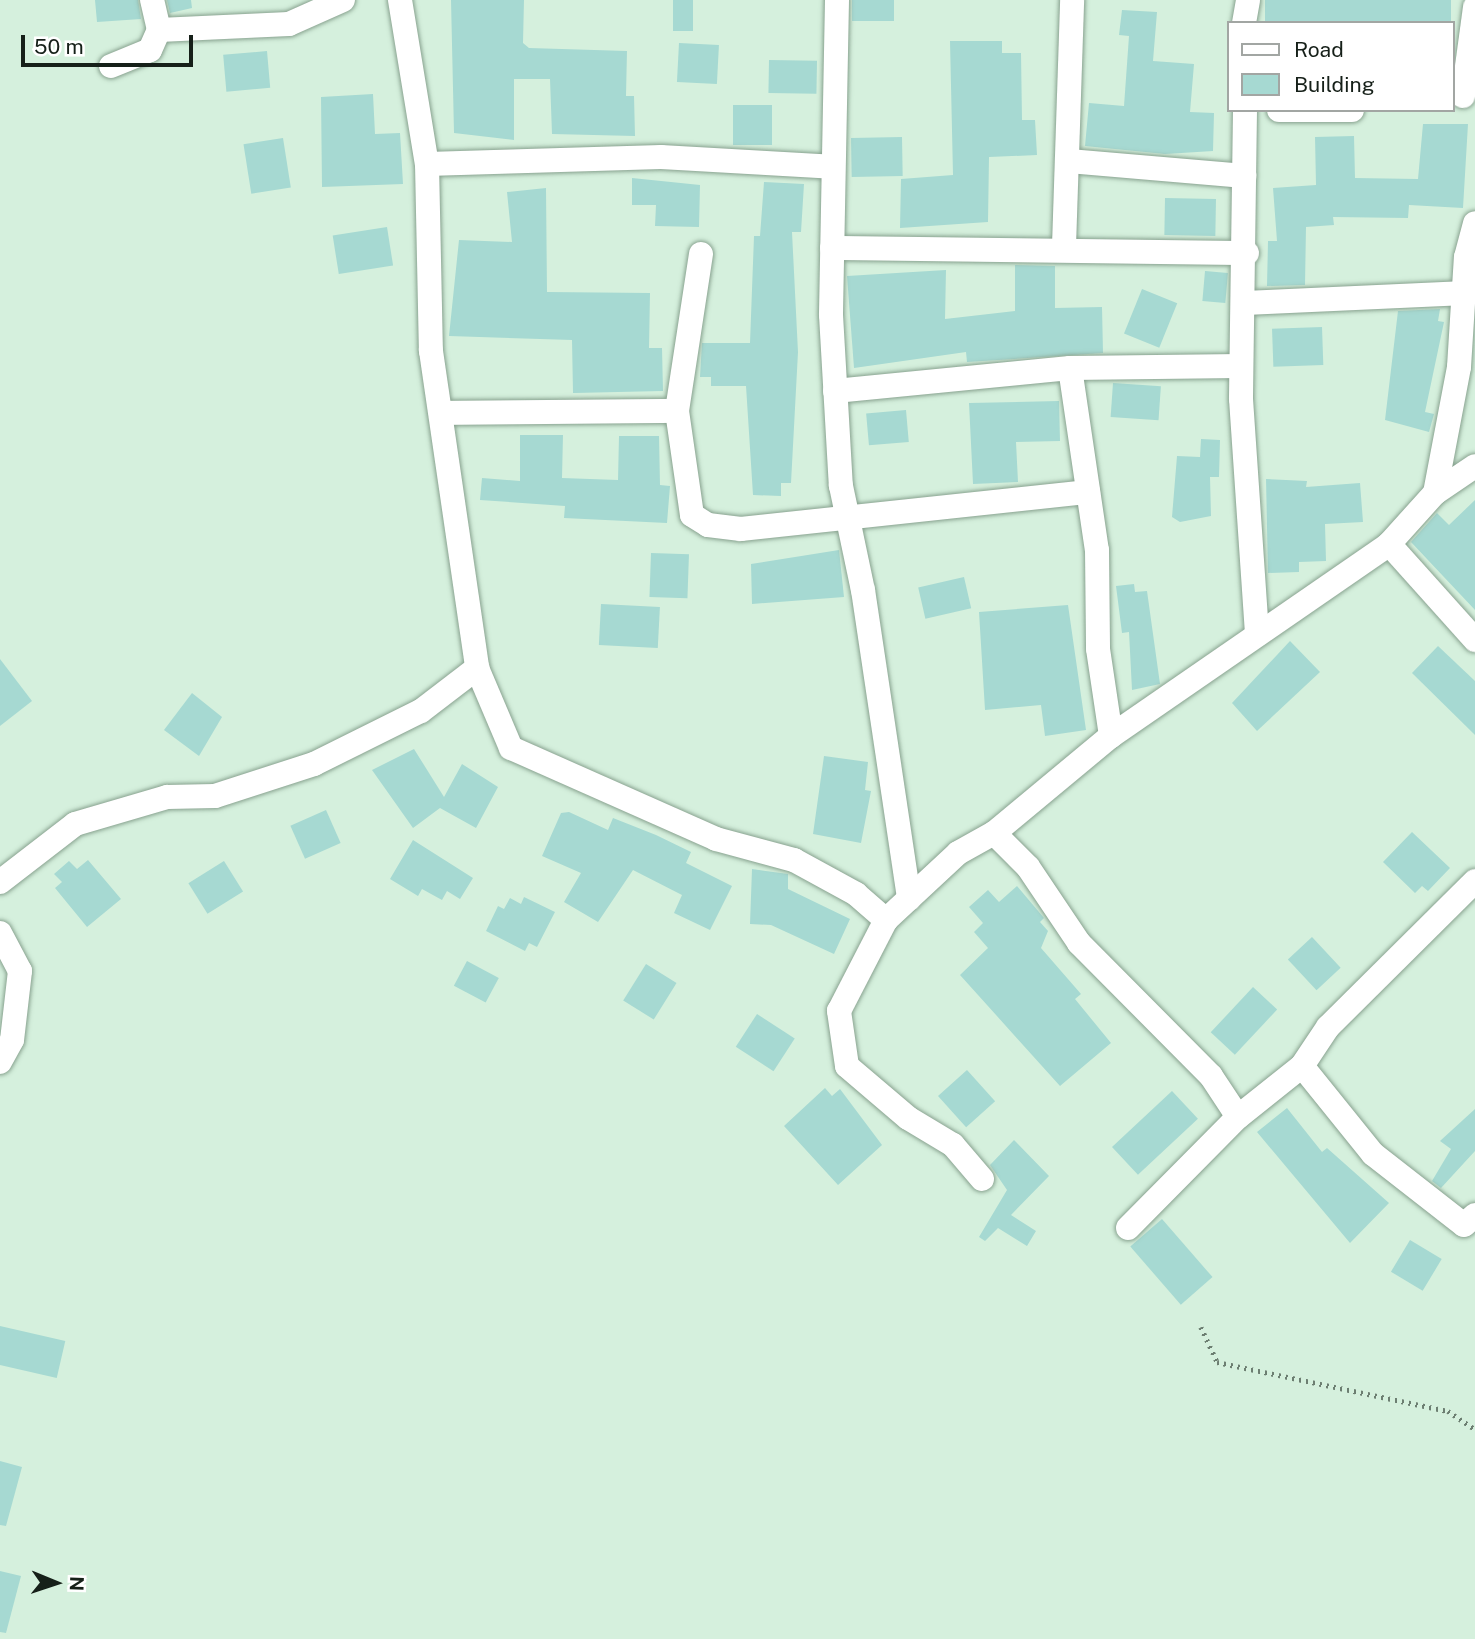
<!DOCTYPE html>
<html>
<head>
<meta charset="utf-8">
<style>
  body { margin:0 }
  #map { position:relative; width:1475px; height:1639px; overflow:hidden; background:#d5f0dd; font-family:"Public Sans",sans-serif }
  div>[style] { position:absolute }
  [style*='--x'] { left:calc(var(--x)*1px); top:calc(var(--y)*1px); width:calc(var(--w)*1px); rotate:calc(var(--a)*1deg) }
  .building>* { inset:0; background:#a6d9d2; transform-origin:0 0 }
  .path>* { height:4.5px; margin-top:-2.25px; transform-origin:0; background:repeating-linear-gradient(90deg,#6c7e71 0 2px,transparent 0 7px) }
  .roads { filter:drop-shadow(0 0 2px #88a28f) drop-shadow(0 0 2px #88a28f) }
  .minor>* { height:24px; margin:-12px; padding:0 12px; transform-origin:12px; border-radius:12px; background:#fff }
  span { translate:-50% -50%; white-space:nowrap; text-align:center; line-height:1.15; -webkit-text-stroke:7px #fff; paint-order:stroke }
  .legend { position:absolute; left:1227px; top:21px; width:228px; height:91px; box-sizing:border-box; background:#fff; border:2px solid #a2a6a3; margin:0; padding:9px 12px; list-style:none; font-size:21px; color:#162019 }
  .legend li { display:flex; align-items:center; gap:14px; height:35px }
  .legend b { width:35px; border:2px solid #a2a6a3 }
  .north { position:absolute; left:21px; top:1548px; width:70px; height:70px; -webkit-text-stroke:5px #fff; paint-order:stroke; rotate:92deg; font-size:19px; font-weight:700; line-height:28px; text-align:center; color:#162019 }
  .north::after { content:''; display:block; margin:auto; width:24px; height:32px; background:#162019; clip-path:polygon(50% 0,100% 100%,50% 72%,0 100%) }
  .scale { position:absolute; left:21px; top:35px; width:172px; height:32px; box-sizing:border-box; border:4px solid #162019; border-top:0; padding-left:9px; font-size:21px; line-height:24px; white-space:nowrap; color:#162019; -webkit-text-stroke:5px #fff; paint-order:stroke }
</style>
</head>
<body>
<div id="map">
  <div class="building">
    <i style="clip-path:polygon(95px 0,138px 0,141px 19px,97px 22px)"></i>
    <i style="clip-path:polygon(167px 0,191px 0,192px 8px,170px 13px)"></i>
    <i style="clip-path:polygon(451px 0,524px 0,523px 43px,529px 48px,627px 51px,626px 96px,634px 96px,635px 136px,552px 134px,550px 79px,514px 79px,514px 140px,454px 133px)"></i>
    <i style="left:673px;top:0;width:20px;height:31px"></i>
    <i style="left:852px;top:0;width:42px;height:21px"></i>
    <i style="left:1265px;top:0;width:186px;height:23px"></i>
    <i style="clip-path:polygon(1122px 10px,1157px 12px,1153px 61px,1194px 64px,1190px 112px,1214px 113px,1213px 151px,1165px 154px,1085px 146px,1089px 103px,1124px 106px,1129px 36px,1119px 35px)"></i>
    <i style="clip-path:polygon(950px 41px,1002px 41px,1002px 53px,1021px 53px,1022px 120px,1035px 120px,1037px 155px,989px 157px,988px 222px,900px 228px,901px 179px,953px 175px)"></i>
    <i style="left:679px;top:43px;width:40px;height:39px;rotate:3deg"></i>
    <i style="left:267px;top:51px;width:37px;height:44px;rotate:85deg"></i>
    <i style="left:769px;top:60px;width:48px;height:33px;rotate:1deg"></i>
    <i style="clip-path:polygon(373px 94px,375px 134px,400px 133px,403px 184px,322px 187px,321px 97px)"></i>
    <i style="left:733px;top:105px;width:39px;height:40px"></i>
    <i style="clip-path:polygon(1423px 124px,1468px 124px,1463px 208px,1409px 205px,1408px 218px,1333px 217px,1334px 225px,1306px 227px,1305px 285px,1267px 286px,1268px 241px,1277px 241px,1273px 188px,1316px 185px,1315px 137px,1354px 136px,1355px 178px,1418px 179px)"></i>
    <i style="left:902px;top:137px;width:39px;height:51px;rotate:89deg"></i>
    <i style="left:283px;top:138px;width:50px;height:40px;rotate:81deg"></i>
    <i style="clip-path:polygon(632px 178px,700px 185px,699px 227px,655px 226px,656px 205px,632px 205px)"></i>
    <i style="clip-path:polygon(764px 182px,804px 184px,801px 232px,792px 232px,798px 352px,791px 483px,781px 483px,781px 496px,753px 495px,746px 386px,711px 386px,711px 377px,700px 377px,702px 343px,750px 343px,754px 236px,760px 236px)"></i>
    <i style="clip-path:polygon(546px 188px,547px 292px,650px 293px,649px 348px,662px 348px,663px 391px,573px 393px,572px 340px,449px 336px,459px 240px,512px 242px,507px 192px)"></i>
    <i style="left:1165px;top:198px;width:51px;height:37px;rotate:1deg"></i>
    <i style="left:387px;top:227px;width:39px;height:55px;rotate:81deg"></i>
    <i style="clip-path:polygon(1015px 265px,1055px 266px,1055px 308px,1102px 307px,1103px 353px,967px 362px,966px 352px,854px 368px,847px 276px,946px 270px,945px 319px,1015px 311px)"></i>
    <i style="left:1205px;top:271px;width:23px;height:30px;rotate:5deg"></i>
    <i style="left:1142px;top:289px;width:38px;height:48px;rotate:22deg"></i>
    <i style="clip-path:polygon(1440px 309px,1438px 321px,1444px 322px,1425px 412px,1434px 414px,1429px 432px,1385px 420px,1398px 311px)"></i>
    <i style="left:1322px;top:327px;width:38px;height:50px;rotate:88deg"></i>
    <i style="left:1113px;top:383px;width:48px;height:34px;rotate:4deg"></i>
    <i style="clip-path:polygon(1059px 401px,1060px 441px,1016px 442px,1018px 482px,973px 484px,969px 403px)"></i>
    <i style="left:906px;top:410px;width:32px;height:40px;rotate:85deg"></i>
    <i style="clip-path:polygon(520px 435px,563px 435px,562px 478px,618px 480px,619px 436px,659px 436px,660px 485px,670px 486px,667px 523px,564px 518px,565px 506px,480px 500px,482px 478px,520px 481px)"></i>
    <i style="clip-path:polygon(1201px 439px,1220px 440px,1219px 477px,1210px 477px,1211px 516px,1180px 522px,1172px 517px,1177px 456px,1200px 457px)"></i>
    <i style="clip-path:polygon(1266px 479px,1307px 481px,1306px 487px,1360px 483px,1363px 522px,1325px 524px,1326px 561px,1299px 562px,1299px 572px,1268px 573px)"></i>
    <i style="clip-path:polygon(1475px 500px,1475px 610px,1411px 542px,1437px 513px,1449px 525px)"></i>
    <i style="clip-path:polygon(839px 550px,844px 597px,752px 604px,751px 564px)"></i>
    <i style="left:651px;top:553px;width:38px;height:44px;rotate:2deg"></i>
    <i style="left:964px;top:577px;width:32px;height:47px;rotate:77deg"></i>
    <i style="clip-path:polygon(1134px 584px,1135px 592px,1147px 591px,1160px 684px,1132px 690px,1129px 632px,1122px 633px,1116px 586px)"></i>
    <i style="left:601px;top:604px;width:59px;height:41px;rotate:3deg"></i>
    <i style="clip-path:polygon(1068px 605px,1086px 730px,1045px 736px,1041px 705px,985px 710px,979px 612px)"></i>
    <i style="clip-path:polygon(1290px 641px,1320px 672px,1257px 731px,1232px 703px)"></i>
    <i style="clip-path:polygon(1438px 646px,1475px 681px,1475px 735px,1412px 673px)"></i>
    <i style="clip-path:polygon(0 659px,32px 701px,0 726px)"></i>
    <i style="clip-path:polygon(192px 693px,222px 717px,199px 756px,164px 730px)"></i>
    <i style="clip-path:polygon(414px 749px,444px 797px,462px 764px,498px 787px,476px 828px,440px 808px,413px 828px,372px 770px)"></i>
    <i style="clip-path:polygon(824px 756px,868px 762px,865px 790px,871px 791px,861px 843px,813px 834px)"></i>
    <i style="left:326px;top:810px;width:36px;height:39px;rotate:66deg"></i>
    <i style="clip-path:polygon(569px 812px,608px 830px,613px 818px,656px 835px,691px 852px,686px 863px,732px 886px,710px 930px,674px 913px,682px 895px,633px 870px,598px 922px,564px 902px,581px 873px,542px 856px,561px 813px)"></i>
    <i style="clip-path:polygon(1412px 832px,1450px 868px,1428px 891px,1422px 886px,1415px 893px,1383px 862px)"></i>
    <i style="clip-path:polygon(413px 840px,473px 878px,460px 899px,447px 891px,442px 900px,422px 889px,418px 896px,390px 879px)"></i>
    <i style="clip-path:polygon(88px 860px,121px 899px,87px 927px,55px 888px,62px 882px,54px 874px,69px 861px,77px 869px)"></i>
    <i style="left:224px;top:861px;width:36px;height:42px;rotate:58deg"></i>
    <i style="clip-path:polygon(752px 869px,788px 874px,788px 889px,850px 919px,834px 954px,771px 925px,750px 924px)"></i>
    <i style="clip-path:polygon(1017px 886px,1044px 918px,1040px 922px,1048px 931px,1041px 948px,1081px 994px,1075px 999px,1111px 1043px,1060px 1086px,960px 975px,988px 948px,974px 932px,983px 923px,969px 907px,988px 890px,999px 902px)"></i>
    <i style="clip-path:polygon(524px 897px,555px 912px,537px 947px,529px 943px,525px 951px,486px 931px,498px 906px,504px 909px,510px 898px,521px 904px)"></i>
    <i style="left:1312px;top:937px;width:42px;height:33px;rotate:47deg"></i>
    <i style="left:467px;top:961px;width:36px;height:28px;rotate:28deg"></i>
    <i style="left:646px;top:964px;width:36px;height:43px;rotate:32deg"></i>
    <i style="left:1253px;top:987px;width:33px;height:62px;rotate:43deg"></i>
    <i style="left:757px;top:1014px;width:45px;height:39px;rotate:33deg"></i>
    <i style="left:967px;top:1070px;width:42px;height:39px;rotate:48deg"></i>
    <i style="clip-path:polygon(825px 1088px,832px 1096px,840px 1089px,882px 1145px,838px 1185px,784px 1126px)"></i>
    <i style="left:1172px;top:1091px;width:38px;height:82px;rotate:47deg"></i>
    <i style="clip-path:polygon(1287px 1108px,1322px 1152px,1327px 1148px,1389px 1203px,1350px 1243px,1257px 1132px)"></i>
    <i style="clip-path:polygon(1475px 1109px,1475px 1151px,1441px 1188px,1432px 1181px,1451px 1149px,1440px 1141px)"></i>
    <i style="clip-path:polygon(1014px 1140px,1049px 1176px,1011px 1215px,1036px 1231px,1027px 1246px,998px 1228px,985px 1241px,979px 1237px,1007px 1190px,990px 1165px)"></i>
    <i style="left:1162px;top:1219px;width:77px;height:42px;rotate:49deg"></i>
    <i style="left:1410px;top:1240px;width:37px;height:37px;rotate:31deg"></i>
    <i style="left:0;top:1326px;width:67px;height:38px;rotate:13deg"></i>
    <i style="clip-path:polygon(0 1461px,22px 1467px,6px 1526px,0 1525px)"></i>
    <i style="clip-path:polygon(0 1571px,21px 1576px,6px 1633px,0 1632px)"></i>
  </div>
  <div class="path">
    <i style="--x:1201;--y:1327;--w:38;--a:65"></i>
    <i style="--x:1217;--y:1362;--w:236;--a:12"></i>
    <i style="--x:1448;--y:1411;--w:32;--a:34"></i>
  </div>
  <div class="roads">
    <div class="minor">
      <i style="--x:400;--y:0;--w:166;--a:80.7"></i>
      <i style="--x:427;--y:164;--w:187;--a:88.8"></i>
      <i style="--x:431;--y:351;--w:320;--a:81.7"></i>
      <i style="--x:477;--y:668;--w:87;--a:67"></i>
      <i style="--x:511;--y:748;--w:224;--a:23.9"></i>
      <i style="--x:716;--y:839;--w:81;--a:15.1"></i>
      <i style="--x:794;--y:860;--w:71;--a:28.7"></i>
      <i style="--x:856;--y:894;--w:40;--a:41"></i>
      <i style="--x:837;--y:0;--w:315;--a:91.1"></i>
      <i style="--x:831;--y:315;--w:171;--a:86.7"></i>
      <i style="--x:841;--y:486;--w:106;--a:78.1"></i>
      <i style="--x:863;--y:590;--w:312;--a:81.5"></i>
      <i style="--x:1244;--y:23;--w:23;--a:-80"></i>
      <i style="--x:159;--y:30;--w:130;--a:-2.6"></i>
      <i style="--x:289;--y:24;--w:59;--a:-24"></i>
      <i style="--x:111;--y:66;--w:42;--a:-22.3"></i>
      <i style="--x:150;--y:50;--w:22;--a:-66"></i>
      <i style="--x:159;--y:30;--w:31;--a:-103"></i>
      <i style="--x:1463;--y:96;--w:90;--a:-82.3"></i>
      <i style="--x:1245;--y:110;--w:289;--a:90.8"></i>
      <i style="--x:1241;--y:399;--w:236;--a:86.1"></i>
      <i style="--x:1279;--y:110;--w:73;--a:0"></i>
      <i style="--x:1069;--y:161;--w:176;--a:4.9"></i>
      <i style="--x:427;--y:164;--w:234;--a:-1.7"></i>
      <i style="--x:661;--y:157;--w:171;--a:3.3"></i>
      <i style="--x:1064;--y:246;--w:246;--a:-88.1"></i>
      <i style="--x:832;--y:248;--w:415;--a:0.7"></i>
      <i style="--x:701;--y:254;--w:159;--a:98.7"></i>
      <i style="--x:677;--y:411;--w:105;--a:81.8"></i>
      <i style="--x:692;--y:515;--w:19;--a:32"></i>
      <i style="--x:708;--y:525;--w:33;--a:7"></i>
      <i style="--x:741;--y:529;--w:349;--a:-6.1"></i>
      <i style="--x:1246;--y:303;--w:219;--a:-2.6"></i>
      <i style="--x:1070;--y:368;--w:184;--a:81.6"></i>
      <i style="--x:1097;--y:550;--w:99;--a:89.4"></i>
      <i style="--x:1098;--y:649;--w:88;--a:81.5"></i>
      <i style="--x:835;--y:391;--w:236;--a:-5.6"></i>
      <i style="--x:1070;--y:368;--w:171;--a:-0.7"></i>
      <i style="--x:444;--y:413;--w:233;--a:-0.5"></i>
      <i style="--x:1435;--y:493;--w:128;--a:-79.2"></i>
      <i style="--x:1459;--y:367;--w:110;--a:-86.4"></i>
      <i style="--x:1466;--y:257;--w:35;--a:-75"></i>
      <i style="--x:1389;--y:544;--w:129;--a:48.1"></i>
      <i style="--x:994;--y:833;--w:48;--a:45"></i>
      <i style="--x:1028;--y:867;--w:92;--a:56.1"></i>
      <i style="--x:1079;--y:943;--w:187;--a:45.2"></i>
      <i style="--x:1211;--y:1076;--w:49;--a:56.6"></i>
      <i style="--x:0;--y:882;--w:95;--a:-37.7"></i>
      <i style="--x:75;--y:824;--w:96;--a:-16.4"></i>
      <i style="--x:167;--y:797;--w:48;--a:-1.2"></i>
      <i style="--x:215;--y:796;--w:104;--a:-17.9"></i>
      <i style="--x:314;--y:764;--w:119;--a:-26.4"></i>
      <i style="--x:421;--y:711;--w:71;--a:-37.5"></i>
      <i style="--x:0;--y:933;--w:43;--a:62.2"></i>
      <i style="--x:20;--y:971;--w:69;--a:96.6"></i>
      <i style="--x:12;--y:1040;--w:25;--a:119"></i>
      <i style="--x:1302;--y:1066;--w:113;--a:51.1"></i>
      <i style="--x:1373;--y:1154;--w:115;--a:38"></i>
      <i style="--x:1464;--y:1225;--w:15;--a:-42"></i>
      <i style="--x:982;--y:1179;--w:45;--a:-130.5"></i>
      <i style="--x:953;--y:1145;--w:52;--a:-149"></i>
      <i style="--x:908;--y:1118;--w:80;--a:-139.6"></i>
      <i style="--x:847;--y:1066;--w:56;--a:-98.3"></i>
      <i style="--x:839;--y:1011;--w:102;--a:-62.7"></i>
      <i style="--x:886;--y:920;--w:98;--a:-42.9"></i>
      <i style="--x:958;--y:853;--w:41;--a:-29.1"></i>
      <i style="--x:994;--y:833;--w:152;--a:-39.7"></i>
      <i style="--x:1111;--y:736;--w:338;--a:-34.6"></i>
      <i style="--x:1389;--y:544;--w:69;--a:-48"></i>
      <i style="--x:1435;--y:493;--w:48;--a:-34"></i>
      <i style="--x:1128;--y:1228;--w:156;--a:-45.3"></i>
      <i style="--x:1238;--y:1117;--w:82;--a:-38.6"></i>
      <i style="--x:1302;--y:1066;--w:47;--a:-56.3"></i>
      <i style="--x:1328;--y:1027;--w:207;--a:-44.8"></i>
    </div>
  </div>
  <ul class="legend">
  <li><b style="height:9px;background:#fff"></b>Road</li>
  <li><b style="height:19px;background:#a6d9d2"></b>Building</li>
  </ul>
  <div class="north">N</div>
  <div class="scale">50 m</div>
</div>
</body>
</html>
